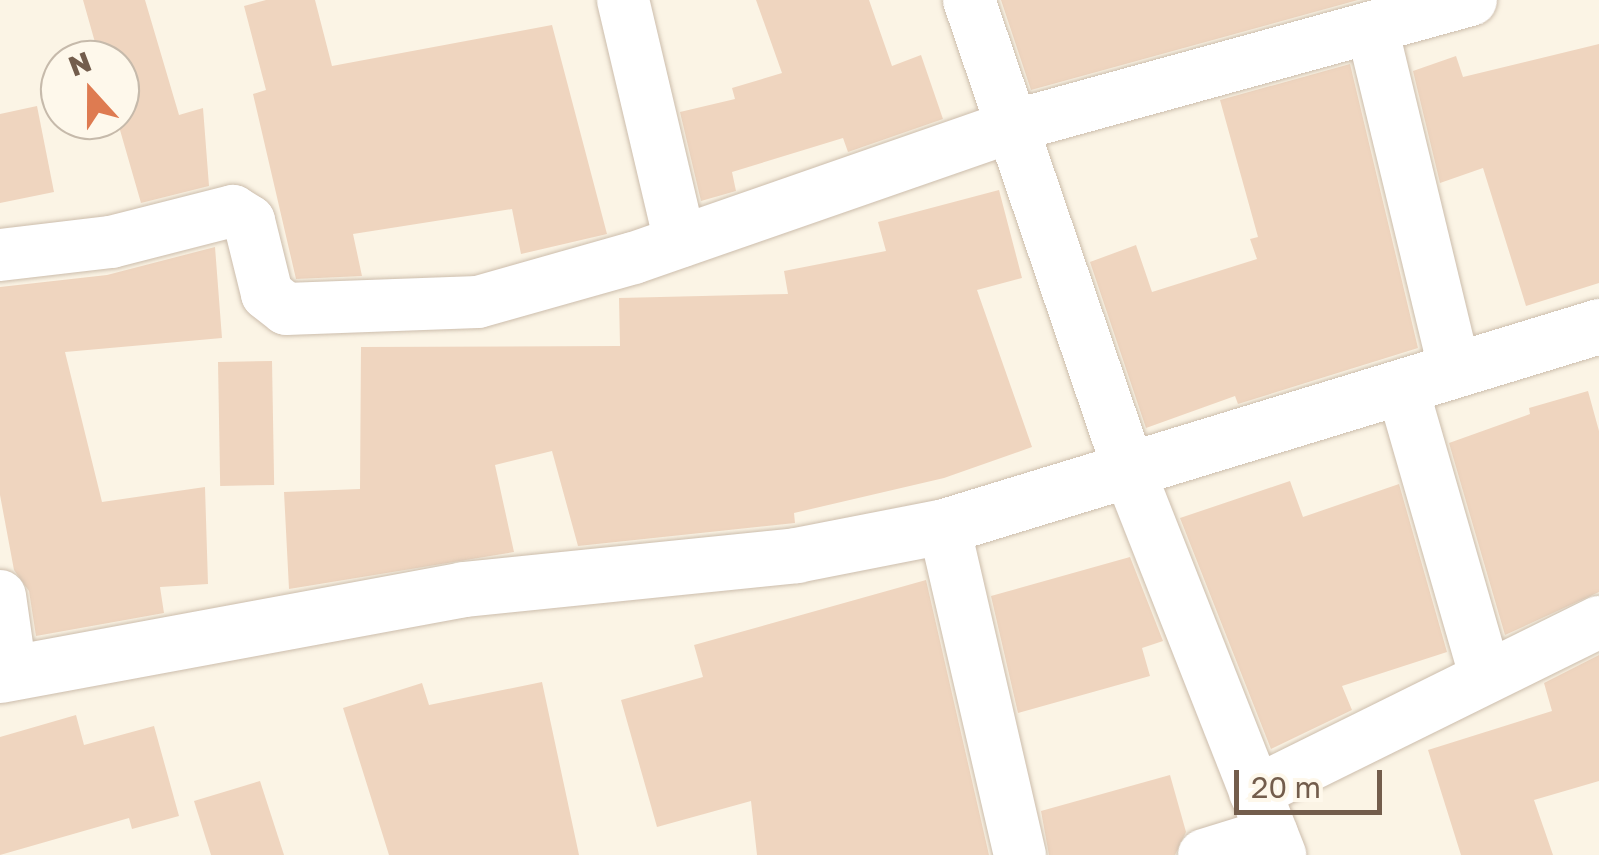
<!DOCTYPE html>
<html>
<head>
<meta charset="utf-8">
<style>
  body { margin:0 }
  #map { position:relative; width:1599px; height:855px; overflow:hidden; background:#fbf4e5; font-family:"Golos Text",sans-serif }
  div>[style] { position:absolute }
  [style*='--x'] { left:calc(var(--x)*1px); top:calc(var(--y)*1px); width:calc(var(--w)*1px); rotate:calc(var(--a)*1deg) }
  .building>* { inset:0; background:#efd5bf; transform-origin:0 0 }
  .roads { filter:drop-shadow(0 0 2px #ccbdac) drop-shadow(0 0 2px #ccbdac) }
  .street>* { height:52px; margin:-26px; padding:0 26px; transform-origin:26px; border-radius:26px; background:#fff }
  .secondary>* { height:55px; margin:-27.5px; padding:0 27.5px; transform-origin:27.5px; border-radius:27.5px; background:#fff }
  span { translate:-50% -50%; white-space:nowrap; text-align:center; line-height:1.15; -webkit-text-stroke:8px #fef8eb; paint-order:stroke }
  .north { position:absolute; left:40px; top:40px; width:100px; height:100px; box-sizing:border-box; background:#fef8eb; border:2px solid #c6baab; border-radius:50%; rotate:339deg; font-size:28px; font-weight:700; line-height:40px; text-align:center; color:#735d4c }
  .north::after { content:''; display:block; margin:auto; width:35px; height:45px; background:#de7b51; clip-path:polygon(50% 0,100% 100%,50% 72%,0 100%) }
  .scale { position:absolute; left:1234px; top:770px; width:148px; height:45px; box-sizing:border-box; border:5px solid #735d4c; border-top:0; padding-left:12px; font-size:30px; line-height:35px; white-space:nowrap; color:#735d4c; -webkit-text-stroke:8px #fef8eb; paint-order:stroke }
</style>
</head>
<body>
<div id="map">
  <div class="building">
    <i style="clip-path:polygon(83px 0,145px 0,179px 115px,203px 108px,209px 186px,141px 203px,120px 130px,120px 60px,100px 60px)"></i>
    <i style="clip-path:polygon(266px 0,315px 0,332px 66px,552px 25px,607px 234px,521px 254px,512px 209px,353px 234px,362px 276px,296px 279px,253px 94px,266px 90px,244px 6px)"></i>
    <i style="clip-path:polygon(756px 0,869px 0,892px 66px,921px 55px,943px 119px,848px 152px,843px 138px,732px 172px,736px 191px,701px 201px,680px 112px,735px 99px,732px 88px,782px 73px)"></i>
    <i style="clip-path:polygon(1001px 0,1358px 0,1031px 90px)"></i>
    <i style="clip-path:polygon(1599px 44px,1599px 283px,1526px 306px,1483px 168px,1440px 183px,1413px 71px,1456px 56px,1463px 77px)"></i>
    <i style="clip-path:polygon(1350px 64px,1418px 348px,1238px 404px,1235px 396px,1146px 428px,1090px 262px,1136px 245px,1152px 292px,1257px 259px,1250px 239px,1258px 237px,1220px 100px)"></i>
    <i style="clip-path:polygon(37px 106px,54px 192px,0 203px,0 114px)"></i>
    <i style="clip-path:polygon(999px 190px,1022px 278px,977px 290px,1032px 447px,944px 478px,794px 513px,795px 523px,578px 546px,552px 451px,495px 465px,514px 552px,289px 589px,284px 492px,360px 489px,361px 347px,620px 346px,619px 298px,788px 294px,784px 271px,886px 251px,878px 222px)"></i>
    <i style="clip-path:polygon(215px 247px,222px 338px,65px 352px,102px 502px,205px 487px,208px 584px,160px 587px,164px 613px,36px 636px,29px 591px,14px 570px,0 495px,0 287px,107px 275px)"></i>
    <i style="left:272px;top:361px;width:124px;height:54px;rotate:89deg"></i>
    <i style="clip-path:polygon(1588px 391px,1599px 431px,1599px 592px,1505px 635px,1449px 443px,1530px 414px,1529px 408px)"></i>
    <i style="clip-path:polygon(1290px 481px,1303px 517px,1399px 484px,1447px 652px,1342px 686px,1352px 710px,1271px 749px,1180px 518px)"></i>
    <i style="clip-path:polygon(1130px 557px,1163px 641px,1142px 648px,1150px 676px,1018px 713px,991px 596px)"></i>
    <i style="clip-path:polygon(926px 580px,989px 855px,757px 855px,751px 801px,657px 827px,621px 700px,703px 677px,694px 645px)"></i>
    <i style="clip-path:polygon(1599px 655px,1599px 781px,1534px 800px,1553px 855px,1461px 855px,1428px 750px,1552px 711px,1544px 683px)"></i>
    <i style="clip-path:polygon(542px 682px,579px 855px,389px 855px,343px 708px,422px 683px,429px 705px)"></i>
    <i style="clip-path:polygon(76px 715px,84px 745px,154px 726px,179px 816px,132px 829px,129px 818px,0 855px,0 737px)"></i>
    <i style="clip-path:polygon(1170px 775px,1186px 832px,1175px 855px,1049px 855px,1041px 811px)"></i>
    <i style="clip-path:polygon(260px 781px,284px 855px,211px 855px,194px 801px)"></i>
  </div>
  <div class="roads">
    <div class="street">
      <i style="--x:623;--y:0;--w:248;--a:76.7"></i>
      <i style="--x:969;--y:0;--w:497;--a:71.2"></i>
      <i style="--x:1129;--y:471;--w:413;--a:68.5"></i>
      <i style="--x:1372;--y:28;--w:350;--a:76.4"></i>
      <i style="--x:0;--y:255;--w:112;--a:-6.7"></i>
      <i style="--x:111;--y:242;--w:126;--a:-14.3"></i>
      <i style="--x:233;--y:211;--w:19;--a:32"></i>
      <i style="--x:249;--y:221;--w:75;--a:76.1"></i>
      <i style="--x:267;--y:294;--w:24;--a:38"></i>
      <i style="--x:286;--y:309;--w:192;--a:-2.1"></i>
      <i style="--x:478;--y:302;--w:162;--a:-15.8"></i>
      <i style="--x:634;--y:258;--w:401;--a:-19.2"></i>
      <i style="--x:1013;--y:126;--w:475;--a:-15.4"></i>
      <i style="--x:1402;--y:387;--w:300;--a:73.9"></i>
      <i style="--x:944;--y:526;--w:338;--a:77"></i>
      <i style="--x:0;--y:596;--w:78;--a:81.9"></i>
      <i style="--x:1255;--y:792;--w:384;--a:-26.3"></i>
      <i style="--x:1204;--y:855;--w:71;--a:-17.2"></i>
    </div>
    <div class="secondary">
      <i style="--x:0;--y:675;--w:471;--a:-10.5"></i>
      <i style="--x:463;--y:589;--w:335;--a:-5.8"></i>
      <i style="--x:796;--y:555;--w:151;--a:-11.1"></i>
      <i style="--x:944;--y:526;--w:685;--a:-16.98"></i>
    </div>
  </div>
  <div class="north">N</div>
  <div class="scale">20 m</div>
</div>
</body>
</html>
